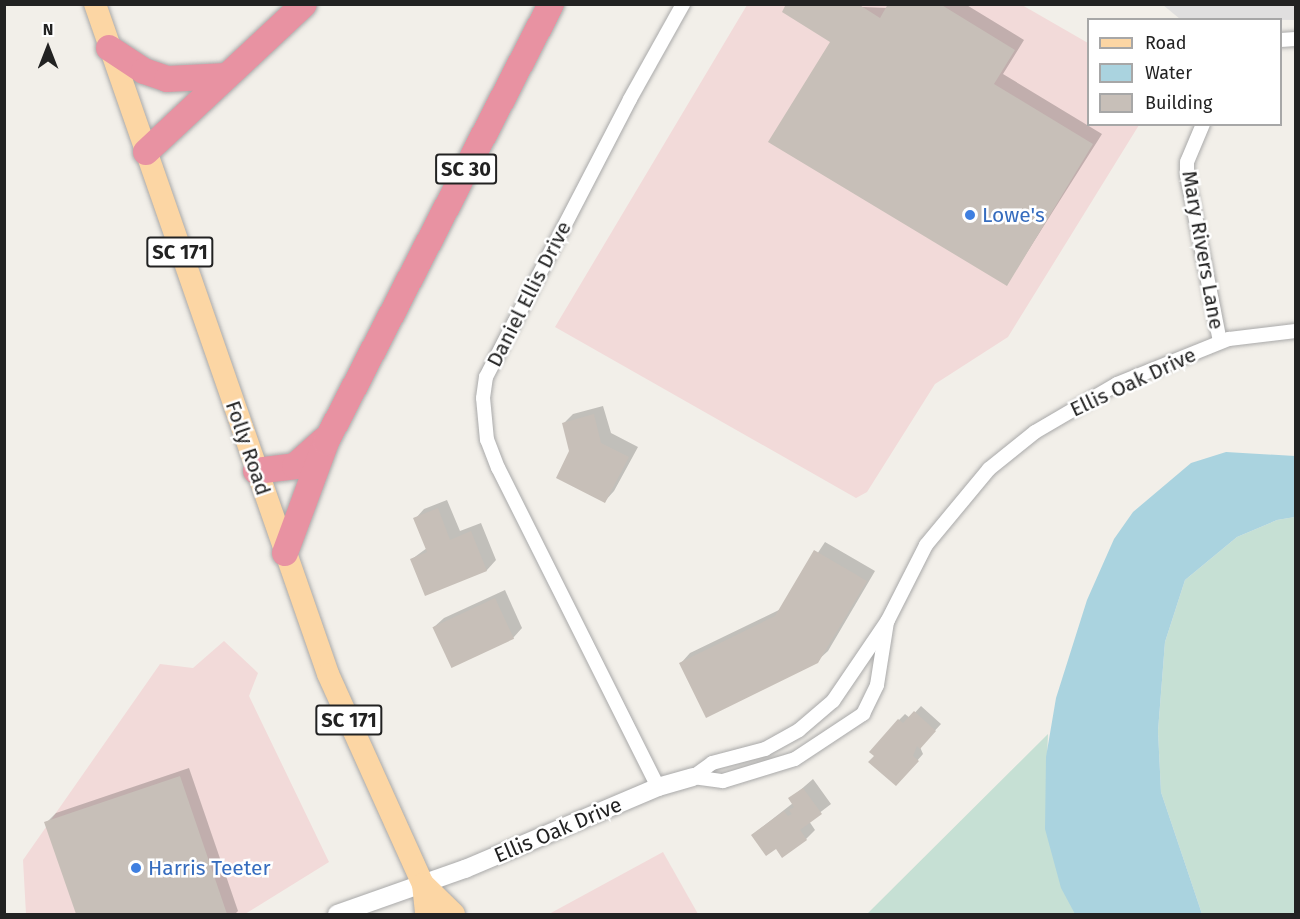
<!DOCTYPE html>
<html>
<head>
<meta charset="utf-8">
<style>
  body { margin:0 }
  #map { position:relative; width:1300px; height:919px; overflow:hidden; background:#f2efe9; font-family:"Fira Sans",sans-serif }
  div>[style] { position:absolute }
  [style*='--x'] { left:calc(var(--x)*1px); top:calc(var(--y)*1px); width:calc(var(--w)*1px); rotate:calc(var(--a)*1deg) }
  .residential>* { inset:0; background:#e0dfdf }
  .commercial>* { inset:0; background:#f2dad9 }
  .wetland>* { inset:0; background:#c6e0d4 }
  .water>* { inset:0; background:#aad3df }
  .shadow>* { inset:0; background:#0003 }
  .building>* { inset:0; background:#c7bfb8; transform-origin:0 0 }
  .roads { filter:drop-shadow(0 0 2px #a9a9a9) drop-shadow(0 0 2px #a9a9a9) }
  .minor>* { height:14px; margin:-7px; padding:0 7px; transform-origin:7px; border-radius:7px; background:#fff }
  .tertiary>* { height:18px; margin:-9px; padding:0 9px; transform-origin:9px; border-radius:9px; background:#fff }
  .primary>* { height:22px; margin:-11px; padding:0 11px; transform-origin:11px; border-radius:11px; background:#fcd6a4 }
  .motorway>* { height:26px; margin:-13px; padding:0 13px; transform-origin:13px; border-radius:13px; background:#e892a2 }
  .dots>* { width:16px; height:16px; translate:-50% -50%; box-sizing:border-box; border:3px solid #fff; border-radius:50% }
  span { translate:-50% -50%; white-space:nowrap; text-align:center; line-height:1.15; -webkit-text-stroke:5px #fff; paint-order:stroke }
  .shield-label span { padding:2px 4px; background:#fff; border:2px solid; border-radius:4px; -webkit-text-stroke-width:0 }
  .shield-label { font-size:20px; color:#222; font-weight:700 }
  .shop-label { font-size:21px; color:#366cbe }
  .left { translate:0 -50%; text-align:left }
  .street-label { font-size:21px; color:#222 }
  .frame { position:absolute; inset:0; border:6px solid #222; pointer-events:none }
  .legend { position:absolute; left:1087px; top:18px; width:195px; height:108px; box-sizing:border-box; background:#fff; border:2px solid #a7a7a7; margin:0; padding:8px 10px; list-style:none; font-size:18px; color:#222 }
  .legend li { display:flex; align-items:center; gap:12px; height:30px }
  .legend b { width:30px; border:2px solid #a7a7a7 }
  .north { position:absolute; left:18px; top:18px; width:60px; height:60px; -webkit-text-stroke:4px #fff; paint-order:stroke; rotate:0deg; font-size:16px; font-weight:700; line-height:24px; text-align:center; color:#222 }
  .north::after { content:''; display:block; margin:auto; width:21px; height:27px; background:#222; clip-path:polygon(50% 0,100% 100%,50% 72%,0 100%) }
</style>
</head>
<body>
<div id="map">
  <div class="residential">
    <i style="clip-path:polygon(1163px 5px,1295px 5px,1295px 20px,1180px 19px)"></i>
  </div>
  <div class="commercial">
    <i style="clip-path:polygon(747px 5px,1022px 5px,1088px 43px,1088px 124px,1139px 125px,1008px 337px,935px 384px,867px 492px,856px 498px,555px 327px)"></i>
    <i style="clip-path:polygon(224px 641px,258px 673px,249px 696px,329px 862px,245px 914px,26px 914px,23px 860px,160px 664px,193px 668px)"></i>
    <i style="clip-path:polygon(663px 852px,698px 914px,549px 914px)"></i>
  </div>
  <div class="wetland">
    <i style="clip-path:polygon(1295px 517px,1295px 914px,1202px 914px,1161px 792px,1158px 731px,1165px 642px,1185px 580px,1237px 537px,1277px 520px)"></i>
    <i style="clip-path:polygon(1048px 734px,1046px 787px,1078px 914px,867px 914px)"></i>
  </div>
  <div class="water">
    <i style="clip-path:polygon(1226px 452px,1295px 456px,1295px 517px,1277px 520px,1237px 537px,1185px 580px,1165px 642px,1158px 731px,1161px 792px,1202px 914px,1075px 914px,1061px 888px,1045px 829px,1046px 757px,1056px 698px,1087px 600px,1114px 539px,1133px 512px,1191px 463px)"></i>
  </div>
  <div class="shadow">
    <i style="clip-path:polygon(788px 4px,888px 8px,890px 4px,965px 4px,1024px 40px,1003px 74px,1102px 134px,1007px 284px,832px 41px)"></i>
    <i style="clip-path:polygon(603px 406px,611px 433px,638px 447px,614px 491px,605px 501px,571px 451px,564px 423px,573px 414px)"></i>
    <i style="clip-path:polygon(447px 500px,460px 531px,481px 523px,496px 560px,487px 570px,426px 594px,412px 559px,427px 548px,415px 519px,424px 509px)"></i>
    <i style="clip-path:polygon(825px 542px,875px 571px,828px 651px,817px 661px,681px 663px,690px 653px,781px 609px)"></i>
    <i style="clip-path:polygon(505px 590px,522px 628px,513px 638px,434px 627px,444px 618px)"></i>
    <i style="clip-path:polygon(921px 706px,941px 724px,920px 747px,923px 754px,902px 778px,899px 720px,905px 714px,910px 718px)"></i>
    <i style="clip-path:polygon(189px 768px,238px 911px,235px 914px,77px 914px,46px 823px,56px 813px)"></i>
    <i style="clip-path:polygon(813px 779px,831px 804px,809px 821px,815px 830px,806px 839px,776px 847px,752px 835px,793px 803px,790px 799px)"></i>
  </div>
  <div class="building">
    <i style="clip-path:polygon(786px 4px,858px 4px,880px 18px,888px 4px,940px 4px,1015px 50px,994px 84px,1093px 144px,1007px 286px,768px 142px,830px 42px,782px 12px)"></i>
    <i style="clip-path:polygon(594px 414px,601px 443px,629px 457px,605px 503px,556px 478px,569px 451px,562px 423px)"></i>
    <i style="clip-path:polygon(438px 508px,450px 540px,471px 531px,487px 571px,425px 596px,410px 559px,427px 552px,413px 518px)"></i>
    <i style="clip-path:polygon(814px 550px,867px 581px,818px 663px,706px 718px,679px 663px,775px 616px)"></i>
    <i style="left:495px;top:598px;width:45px;height:69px;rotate:65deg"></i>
    <i style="clip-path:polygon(914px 711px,936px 731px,920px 749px,917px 746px,913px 756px,919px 761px,896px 786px,868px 762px,874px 756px,869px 752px,898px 719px,903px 723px)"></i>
    <i style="clip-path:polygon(180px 776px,227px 914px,76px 914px,44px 822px)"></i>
    <i style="clip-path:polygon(803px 788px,822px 814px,800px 830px,807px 840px,782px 858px,776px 849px,766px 856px,751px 835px,784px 811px,788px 816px,792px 814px,789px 810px,794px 807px,788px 798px)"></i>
  </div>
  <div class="roads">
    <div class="minor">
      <i style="--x:1280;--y:40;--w:16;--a:-4"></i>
      <i style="--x:1203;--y:124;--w:41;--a:112.8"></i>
      <i style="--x:1187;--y:162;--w:13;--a:90"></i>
      <i style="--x:1187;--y:175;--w:170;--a:78.8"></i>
      <i style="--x:693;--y:777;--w:24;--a:-36"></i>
      <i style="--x:712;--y:763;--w:55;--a:-14.8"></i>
      <i style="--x:765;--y:749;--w:39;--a:-29"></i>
      <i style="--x:799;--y:730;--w:45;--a:-40.5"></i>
      <i style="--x:833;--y:701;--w:98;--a:-55.8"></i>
      <i style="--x:888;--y:620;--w:84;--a:-63.1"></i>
      <i style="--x:926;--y:545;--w:99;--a:-50.3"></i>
      <i style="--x:989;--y:469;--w:59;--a:-38.8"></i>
      <i style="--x:1035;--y:432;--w:95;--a:-30.3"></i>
      <i style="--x:1117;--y:384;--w:121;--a:-21.9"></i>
      <i style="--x:1229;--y:339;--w:67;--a:-6.8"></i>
      <i style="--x:693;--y:777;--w:30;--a:8"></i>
      <i style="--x:723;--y:781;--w:75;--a:-17"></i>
      <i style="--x:795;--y:759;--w:82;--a:-33.5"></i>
      <i style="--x:863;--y:714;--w:32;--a:-64"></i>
      <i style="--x:877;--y:685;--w:64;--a:-81"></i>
      <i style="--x:658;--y:787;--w:357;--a:-116.6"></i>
      <i style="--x:498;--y:468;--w:30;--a:-111"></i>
      <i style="--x:487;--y:440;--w:42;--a:-95.4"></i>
      <i style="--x:483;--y:398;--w:21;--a:-82"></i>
      <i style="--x:486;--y:377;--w:313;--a:-62.6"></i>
      <i style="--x:630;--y:99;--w:109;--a:-60.8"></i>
    </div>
    <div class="tertiary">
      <i style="--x:337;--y:914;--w:136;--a:-19.4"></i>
      <i style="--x:465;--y:869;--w:210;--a:-23"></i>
      <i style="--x:658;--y:787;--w:36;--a:-16"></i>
    </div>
    <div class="primary">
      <i style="--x:95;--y:4;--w:709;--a:70.82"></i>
      <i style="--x:328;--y:674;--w:230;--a:65.7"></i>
      <i style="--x:423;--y:884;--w:30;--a:84"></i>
      <i style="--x:423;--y:884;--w:43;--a:44.1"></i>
    </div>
    <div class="motorway">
      <i style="--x:109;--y:48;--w:42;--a:33.3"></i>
      <i style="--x:144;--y:71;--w:24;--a:19"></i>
      <i style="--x:167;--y:79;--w:60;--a:-2.9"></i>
      <i style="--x:146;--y:152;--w:216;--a:-43.1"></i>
      <i style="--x:256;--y:471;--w:39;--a:-7"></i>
      <i style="--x:295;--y:466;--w:38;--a:-42"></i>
      <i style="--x:285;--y:553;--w:118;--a:-69.7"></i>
      <i style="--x:326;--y:442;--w:492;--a:-62.8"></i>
    </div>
  </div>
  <div class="dots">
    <i style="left:970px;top:215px;background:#3f7fe0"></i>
    <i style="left:136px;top:868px;background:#3f7fe0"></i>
  </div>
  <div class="shield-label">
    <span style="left:466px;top:169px">SC 30</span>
    <span style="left:180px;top:252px">SC 171</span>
    <span style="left:349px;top:720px">SC 171</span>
  </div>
  <div class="shop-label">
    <span class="left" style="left:982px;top:215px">Lowe's</span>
    <span class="left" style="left:148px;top:868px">Harris Teeter</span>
  </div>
  <div class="street-label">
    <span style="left:1203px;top:250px;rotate:80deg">Mary Rivers Lane</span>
    <span style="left:529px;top:294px;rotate:-63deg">Daniel Ellis Drive</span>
    <span style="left:1133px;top:382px;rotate:-25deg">Ellis Oak Drive</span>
    <span style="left:248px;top:448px;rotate:71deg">Folly Road</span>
    <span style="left:558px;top:830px;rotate:-23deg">Ellis Oak Drive</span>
  </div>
  <div class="frame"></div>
  <ul class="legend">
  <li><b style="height:8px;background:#fcd6a4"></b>Road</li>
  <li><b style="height:16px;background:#aad3df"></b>Water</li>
  <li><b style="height:16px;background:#c7bfb8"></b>Building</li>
  </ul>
  <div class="north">N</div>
</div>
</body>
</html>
